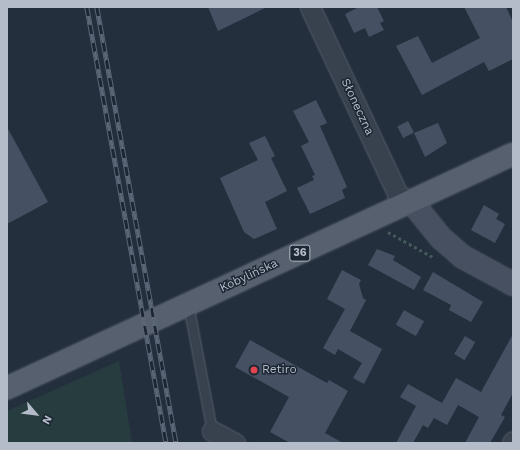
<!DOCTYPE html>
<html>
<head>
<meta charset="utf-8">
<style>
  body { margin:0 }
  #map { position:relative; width:520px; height:450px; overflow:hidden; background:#242f3e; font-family:"Work Sans",sans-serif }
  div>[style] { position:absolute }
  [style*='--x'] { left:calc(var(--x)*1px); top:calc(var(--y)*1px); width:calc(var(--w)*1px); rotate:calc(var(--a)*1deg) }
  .green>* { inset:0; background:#263c3f }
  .building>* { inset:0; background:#455162; transform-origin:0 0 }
  .path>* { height:2.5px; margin-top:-1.25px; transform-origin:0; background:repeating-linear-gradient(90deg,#44595c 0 3px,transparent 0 6px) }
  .roads { filter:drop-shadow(0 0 1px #565f6c) drop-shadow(0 0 1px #565f6c) }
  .lane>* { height:9px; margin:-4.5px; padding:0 4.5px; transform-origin:4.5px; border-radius:4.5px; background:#38414e }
  .street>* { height:19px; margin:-9.5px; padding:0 9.5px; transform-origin:9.5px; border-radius:9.5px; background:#38414e }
  .secondary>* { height:22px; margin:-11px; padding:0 11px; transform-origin:11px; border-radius:11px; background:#465061 }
  .primary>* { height:22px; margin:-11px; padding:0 11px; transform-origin:11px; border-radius:11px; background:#56606e }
  .rail>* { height:4.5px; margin-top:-2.25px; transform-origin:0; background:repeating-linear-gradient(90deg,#1d2633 0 9px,#5a6575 0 18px); box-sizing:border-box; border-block:1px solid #5a6575 }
  .dots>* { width:11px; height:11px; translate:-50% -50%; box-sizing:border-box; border:2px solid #1d2633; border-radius:50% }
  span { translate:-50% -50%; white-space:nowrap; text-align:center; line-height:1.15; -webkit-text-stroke:3px #1d2633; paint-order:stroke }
  .shield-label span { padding:1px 3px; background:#1d2633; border:1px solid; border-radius:3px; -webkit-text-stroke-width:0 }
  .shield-label { font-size:11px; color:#b4bcc9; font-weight:700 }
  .street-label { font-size:12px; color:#b4bcc9 }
  .poi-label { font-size:12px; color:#b4bcc9 }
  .left { translate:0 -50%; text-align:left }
  .frame { position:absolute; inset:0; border:8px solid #b4bcc9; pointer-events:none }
  .north { position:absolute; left:16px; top:394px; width:40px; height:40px; -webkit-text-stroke:3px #1d2633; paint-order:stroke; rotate:118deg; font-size:11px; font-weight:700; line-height:16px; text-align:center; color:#b4bcc9 }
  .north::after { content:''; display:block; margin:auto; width:14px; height:18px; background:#b4bcc9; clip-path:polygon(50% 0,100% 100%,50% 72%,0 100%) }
</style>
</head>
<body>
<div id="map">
  <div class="green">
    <i style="clip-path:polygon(119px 361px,132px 443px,7px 443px,7px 411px)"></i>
  </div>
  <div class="building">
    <i style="clip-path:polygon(208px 7px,267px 7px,218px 31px)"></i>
    <i style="clip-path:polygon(359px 7px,377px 7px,384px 21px,380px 23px,384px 30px,369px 37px,365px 28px,354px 33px,345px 14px)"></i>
    <i style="clip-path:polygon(464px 7px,506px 7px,513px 22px,513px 59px,489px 71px,484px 62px,422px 95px,396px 46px,418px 36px,432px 63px,480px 38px)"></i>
    <i style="clip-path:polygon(316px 100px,327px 123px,320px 126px,347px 187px,342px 190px,345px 198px,310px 214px,297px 188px,314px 180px,312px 176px,315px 175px,301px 146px,309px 142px,293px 111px)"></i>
    <i style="left:408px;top:121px;width:13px;height:12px;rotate:63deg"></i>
    <i style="clip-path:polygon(438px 123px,447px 143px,425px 157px,414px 133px)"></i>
    <i style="clip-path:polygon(7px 127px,48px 202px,7px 224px)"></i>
    <i style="clip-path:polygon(265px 136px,275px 156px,271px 158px,287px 191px,265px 202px,277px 229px,254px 239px,244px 232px,220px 178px,258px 160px,249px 143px)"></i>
    <i style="clip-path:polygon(484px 205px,499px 214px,496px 219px,505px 224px,495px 243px,471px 230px)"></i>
    <i style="clip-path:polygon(377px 249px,395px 256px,393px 260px,421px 277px,414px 290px,368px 265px)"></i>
    <i style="clip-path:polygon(342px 270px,361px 280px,359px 284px,363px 298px,366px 300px,350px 331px,382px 349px,364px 384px,353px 378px,362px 363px,338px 349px,335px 355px,323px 348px,345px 309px,327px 299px)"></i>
    <i style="clip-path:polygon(433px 272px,483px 302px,471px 322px,449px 310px,451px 305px,423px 290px)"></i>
    <i style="left:404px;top:310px;width:23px;height:17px;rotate:29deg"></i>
    <i style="clip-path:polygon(513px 334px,513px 393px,501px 415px,505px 417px,490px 443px,465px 443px,479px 417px,458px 405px,447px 425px,434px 418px,428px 428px,423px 425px,413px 443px,396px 443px,416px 406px,400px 397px,408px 384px,442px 403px,456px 378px,481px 392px)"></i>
    <i style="left:465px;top:336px;width:12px;height:21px;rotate:31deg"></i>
    <i style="clip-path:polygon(250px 340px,327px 383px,329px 380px,348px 391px,325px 433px,343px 443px,290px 443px,270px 432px,289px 397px,235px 367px)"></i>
  </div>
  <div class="path">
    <i style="--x:388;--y:232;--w:51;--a:29.1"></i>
  </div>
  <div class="roads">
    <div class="lane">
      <i style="--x:188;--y:304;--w:129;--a:79.3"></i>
    </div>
    <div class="street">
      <i style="--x:310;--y:7;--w:208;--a:64.9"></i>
      <i style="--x:398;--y:195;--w:14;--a:25"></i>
      <i style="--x:212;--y:431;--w:26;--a:28"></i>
      <i style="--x:512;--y:443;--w:2;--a:-63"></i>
    </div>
    <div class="secondary">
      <i style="--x:411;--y:201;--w:48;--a:51"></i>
      <i style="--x:441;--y:238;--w:29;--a:41"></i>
      <i style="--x:463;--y:257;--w:57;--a:28.4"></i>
    </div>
    <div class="primary">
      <i style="--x:7;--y:388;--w:557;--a:-24.82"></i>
    </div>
  </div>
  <div class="rail">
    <i style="--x:87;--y:7;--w:443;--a:79.7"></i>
    <i style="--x:97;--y:7;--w:443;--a:79.7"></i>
  </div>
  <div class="dots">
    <i style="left:254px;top:370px;background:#e0444e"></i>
  </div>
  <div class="shield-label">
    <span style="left:300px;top:253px">36</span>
  </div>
  <div class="street-label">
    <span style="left:357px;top:107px;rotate:65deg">Słoneczna</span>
    <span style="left:249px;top:276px;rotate:-25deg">Kobylińska</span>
  </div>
  <div class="poi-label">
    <span class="left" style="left:262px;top:370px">Retiro</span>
  </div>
  <div class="frame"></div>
  <div class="north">N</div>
</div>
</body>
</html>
